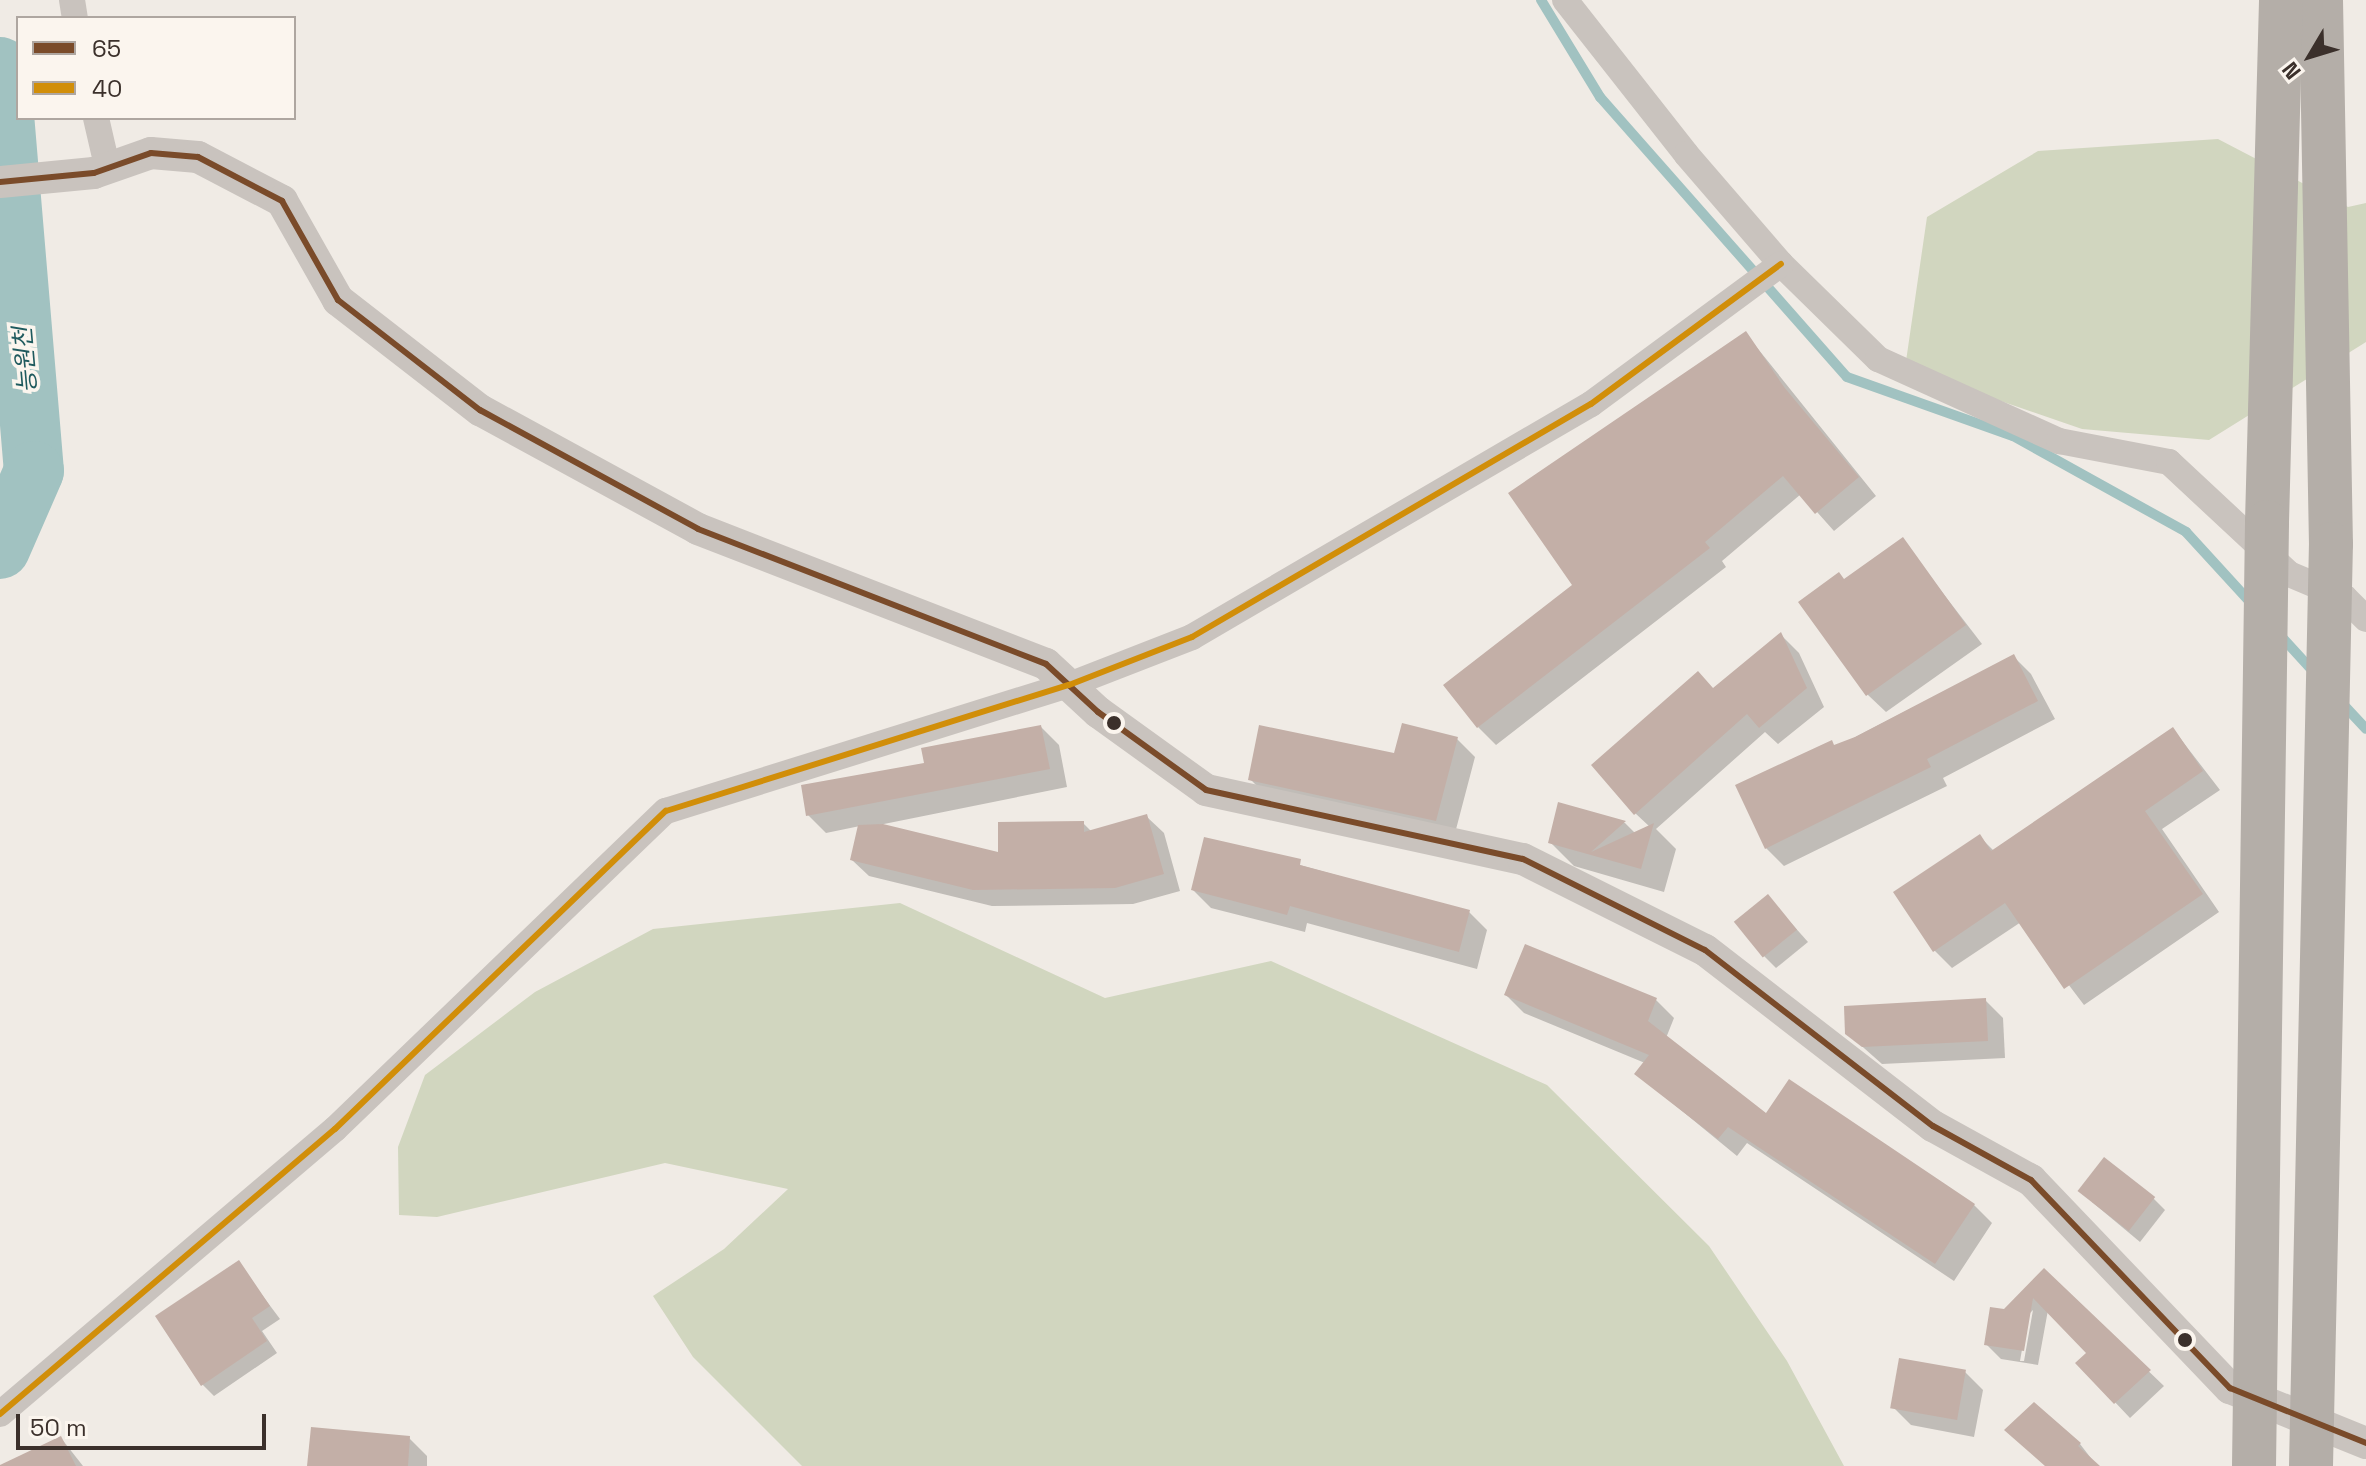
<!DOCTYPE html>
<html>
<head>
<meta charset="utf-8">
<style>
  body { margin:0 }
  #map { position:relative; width:2366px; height:1466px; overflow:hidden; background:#f0ebe5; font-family:"Space Grotesk","Noto Sans KR",sans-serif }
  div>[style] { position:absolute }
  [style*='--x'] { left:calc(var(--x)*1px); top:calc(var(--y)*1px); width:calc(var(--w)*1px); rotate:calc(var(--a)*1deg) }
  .green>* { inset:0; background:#d1d6bf }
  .shadow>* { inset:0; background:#0003 }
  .stream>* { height:10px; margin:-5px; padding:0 5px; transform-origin:5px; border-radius:5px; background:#a1c2c1 }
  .river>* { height:60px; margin:-30px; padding:0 30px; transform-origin:30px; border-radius:30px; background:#a1c2c1 }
  .building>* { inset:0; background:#c3afa7; transform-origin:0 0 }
  .minor>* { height:26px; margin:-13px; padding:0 13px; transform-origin:13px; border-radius:13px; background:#c9c3be }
  .tertiary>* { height:32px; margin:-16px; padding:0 16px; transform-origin:16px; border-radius:16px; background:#c9c3be }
  .trunk>* { height:44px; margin:-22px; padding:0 22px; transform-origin:22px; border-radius:22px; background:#b4aea8 }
  .trunk-bridge>* { height:44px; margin:-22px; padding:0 22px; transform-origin:22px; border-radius:22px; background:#b4aea8 }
  .bus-1>* { height:6px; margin:-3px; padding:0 3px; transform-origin:3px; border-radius:3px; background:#7a4b2a }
  .bus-2>* { height:6px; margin:-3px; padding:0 3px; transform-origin:3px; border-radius:3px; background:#d18e09 }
  .dots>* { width:22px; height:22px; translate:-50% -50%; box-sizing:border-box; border:4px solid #fbf5ee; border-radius:50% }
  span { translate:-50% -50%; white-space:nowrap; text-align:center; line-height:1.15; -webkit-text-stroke:7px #fbf5ee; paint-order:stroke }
  .water-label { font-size:24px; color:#1f5a5e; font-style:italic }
  .legend { position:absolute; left:16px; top:16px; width:280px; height:104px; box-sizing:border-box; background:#fbf5ee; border:2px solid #aea6a0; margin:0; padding:10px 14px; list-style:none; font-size:24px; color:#3b302b }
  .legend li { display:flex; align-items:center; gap:16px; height:40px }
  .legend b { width:40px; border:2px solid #aea6a0 }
  .north { position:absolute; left:2270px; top:16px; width:80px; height:80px; -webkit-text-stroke:6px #fbf5ee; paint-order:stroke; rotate:232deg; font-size:22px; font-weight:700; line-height:32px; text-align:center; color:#3b302b }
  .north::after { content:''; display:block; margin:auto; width:28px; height:36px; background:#3b302b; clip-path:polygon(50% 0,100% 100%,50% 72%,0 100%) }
  .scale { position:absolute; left:16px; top:1414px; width:250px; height:36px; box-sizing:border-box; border:4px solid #3b302b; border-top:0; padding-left:10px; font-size:24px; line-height:28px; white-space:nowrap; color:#3b302b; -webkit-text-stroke:6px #fbf5ee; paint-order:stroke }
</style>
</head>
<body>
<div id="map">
  <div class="green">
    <i style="clip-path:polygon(2218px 139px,2348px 207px,2366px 203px,2366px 342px,2209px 440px,2082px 429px,1905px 368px,1927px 217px,2038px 151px)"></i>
    <i style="clip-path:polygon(900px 903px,1105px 998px,1271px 961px,1547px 1085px,1709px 1246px,1787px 1361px,1844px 1466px,802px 1466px,693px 1357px,653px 1296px,724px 1249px,788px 1189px,665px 1163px,437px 1217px,399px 1215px,398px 1147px,425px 1075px,535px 992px,653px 929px)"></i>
  </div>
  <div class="shadow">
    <i style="clip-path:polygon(1746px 334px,1876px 496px,1834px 531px,1801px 494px,1722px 561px,1726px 567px,1496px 745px,1478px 727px)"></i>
    <i style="clip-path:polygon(1902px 540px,1982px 644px,1886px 712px,1868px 695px,1845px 581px)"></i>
    <i style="clip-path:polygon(1781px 635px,1799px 653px,1824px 707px,1778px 744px,1765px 732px,1656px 829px,1676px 849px,1664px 892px,1574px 866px,1550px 842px,1560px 804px,1625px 823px,1636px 834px,1650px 827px,1635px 813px,1714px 690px)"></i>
    <i style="clip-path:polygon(2013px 656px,2031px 674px,2055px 719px,1943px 778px,1947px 786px,1784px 866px,1766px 848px,1836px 747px)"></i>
    <i style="clip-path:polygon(1041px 727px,1059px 745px,1067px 787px,869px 827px,1000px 855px,1083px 823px,1092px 832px,1147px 817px,1164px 833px,1180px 891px,1133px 904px,992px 906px,869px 876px,852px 860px,860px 826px,826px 833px,808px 815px,926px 765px)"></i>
    <i style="clip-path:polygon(2173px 729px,2220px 790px,2162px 829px,2219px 912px,2084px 1005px,2021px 922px,1952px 968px,1934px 950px,1980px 837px,1994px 851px)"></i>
    <i style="clip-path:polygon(1457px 739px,1475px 757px,1454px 837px,1268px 797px,1250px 779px,1395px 755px)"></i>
    <i style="clip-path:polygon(1206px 839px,1469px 912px,1487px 930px,1477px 969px,1307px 923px,1305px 932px,1211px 908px,1193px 890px)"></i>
    <i style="clip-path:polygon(1768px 897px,1808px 942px,1776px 968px,1764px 956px)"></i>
    <i style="clip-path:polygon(1506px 995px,1656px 1000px,1674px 1018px,1666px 1038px,1767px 1116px,1790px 1082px,1974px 1205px,1992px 1223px,1954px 1281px,1747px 1143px,1737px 1156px,1637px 1074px,1645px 1063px,1524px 1013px)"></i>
    <i style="clip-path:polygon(1985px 1000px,2003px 1018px,2005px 1058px,1882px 1064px,1847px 1033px)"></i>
    <i style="clip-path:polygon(2153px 1198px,2165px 1210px,2140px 1242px,2092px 1202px)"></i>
    <i style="clip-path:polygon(238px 1263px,280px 1319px,262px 1331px,277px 1353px,214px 1396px,202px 1384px)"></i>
    <i style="clip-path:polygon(evenodd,2044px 1271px,2164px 1386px,2130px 1418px,2078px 1363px,2089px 1353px,2048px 1310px,2038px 1365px,2001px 1359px,1986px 1344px,2004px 1312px,2044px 1271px,2033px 1310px,2024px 1361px,2020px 1361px,2028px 1315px,2033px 1310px)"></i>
    <i style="clip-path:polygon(1965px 1372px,1983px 1390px,1974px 1437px,1911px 1425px,1893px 1407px)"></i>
    <i style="clip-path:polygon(2034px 1404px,2080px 1444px,2097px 1466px,2045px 1466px)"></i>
    <i style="clip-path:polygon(61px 1438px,83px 1466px,19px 1466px)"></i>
    <i style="clip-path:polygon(409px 1438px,427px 1456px,427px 1466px,309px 1466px)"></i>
  </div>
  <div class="stream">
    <i style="--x:1541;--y:0;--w:114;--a:58.7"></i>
    <i style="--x:1600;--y:97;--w:373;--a:48.6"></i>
    <i style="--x:1847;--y:377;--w:176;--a:19.6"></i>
    <i style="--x:2013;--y:436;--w:198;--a:29"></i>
    <i style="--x:2186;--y:532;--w:96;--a:47.5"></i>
    <i style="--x:2278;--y:633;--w:52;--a:47.4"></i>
    <i style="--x:2340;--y:701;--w:38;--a:47"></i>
  </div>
  <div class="river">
    <i style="--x:0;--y:67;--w:405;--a:85.2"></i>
    <i style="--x:34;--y:471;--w:85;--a:113.6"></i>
  </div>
  <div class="building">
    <i style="clip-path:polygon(1746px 331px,1784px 387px,1859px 477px,1815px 514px,1783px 476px,1705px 542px,1710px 548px,1477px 728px,1443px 685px,1572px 585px,1508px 493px)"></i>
    <i style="clip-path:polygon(1903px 537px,1966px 625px,1866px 696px,1798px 602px,1839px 572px,1844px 579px)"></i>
    <i style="clip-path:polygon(1781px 632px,1807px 688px,1759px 728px,1747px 714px,1634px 815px,1591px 765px,1698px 671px,1713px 688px)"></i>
    <i style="clip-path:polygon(2014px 654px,2038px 701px,1927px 759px,1931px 767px,1765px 849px,1735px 785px,1832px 740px,1834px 745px,1855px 737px)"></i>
    <i style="clip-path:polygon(1402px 723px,1458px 737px,1436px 821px,1248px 780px,1259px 725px,1394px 753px)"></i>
    <i style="clip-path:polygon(1041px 725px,1050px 769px,806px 816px,801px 785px,924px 763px,921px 748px)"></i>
    <i style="clip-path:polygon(2173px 727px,2203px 771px,2145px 811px,2203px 894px,2064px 989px,2005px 903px,1933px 952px,1893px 892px,1980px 834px,1991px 851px)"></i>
    <i style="clip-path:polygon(1558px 802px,1626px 821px,1591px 852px,1654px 823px,1641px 869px,1548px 843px)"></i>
    <i style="clip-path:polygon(1147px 814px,1164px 874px,1115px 888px,973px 890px,850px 860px,858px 825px,883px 824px,998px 852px,998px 822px,1084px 821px,1084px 832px)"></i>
    <i style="clip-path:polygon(1204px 837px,1301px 859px,1300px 865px,1470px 910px,1459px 952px,1290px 906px,1287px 915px,1191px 890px)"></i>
    <i style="left:1768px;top:894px;width:46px;height:44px;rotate:51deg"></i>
    <i style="clip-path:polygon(1525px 944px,1657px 998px,1648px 1021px,1766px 1113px,1789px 1079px,1975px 1204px,1935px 1264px,1728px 1127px,1718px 1139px,1634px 1074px,1649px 1055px,1504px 995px)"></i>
    <i style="clip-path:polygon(1986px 998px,1988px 1041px,1862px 1047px,1845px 1034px,1844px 1006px)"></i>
    <i style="left:2104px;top:1157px;width:65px;height:43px;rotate:38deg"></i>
    <i style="clip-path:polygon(239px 1260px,270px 1306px,252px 1318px,267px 1341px,201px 1386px,155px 1316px)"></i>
    <i style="clip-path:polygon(2044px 1268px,2151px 1370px,2114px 1404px,2075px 1363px,2086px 1353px,2033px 1298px,2024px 1351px,1984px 1345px,1990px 1307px,2004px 1309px)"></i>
    <i style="left:1899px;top:1358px;width:68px;height:51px;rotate:10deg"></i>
    <i style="clip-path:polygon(2034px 1402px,2081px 1443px,2078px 1446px,2100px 1466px,2045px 1466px,2004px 1430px)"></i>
    <i style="clip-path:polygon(311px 1427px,410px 1436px,408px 1466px,307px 1466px)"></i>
    <i style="clip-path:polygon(61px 1436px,76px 1466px,0 1466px,0 1465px)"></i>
  </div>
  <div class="minor">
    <i style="--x:72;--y:0;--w:18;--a:81"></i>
    <i style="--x:1565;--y:0;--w:196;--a:51.8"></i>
    <i style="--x:1686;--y:154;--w:145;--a:49.2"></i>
    <i style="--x:1781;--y:264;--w:136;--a:44.4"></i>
    <i style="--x:1878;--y:359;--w:199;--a:24.4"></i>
    <i style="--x:2059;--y:441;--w:112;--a:10.8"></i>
    <i style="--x:2169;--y:462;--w:164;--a:43"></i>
    <i style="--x:2289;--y:574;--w:60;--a:22.7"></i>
    <i style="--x:2344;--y:597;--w:31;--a:45"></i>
    <i style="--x:96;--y:118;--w:53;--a:77"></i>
    <i style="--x:0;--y:1414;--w:440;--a:-40.4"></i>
    <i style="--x:335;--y:1129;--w:459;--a:-43.9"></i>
    <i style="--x:666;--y:811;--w:422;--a:-17.4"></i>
    <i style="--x:1069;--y:685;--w:132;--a:-21.3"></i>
    <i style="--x:1192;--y:637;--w:462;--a:-30.3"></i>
    <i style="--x:1591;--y:404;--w:236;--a:-36.4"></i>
  </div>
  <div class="tertiary">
    <i style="--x:0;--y:182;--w:94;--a:-5.5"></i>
    <i style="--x:94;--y:173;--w:60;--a:-19.3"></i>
    <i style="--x:151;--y:153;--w:47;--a:4.9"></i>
    <i style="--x:198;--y:157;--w:95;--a:27.6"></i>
    <i style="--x:282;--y:201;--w:114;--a:60.5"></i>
    <i style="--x:338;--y:300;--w:180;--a:37.8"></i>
    <i style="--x:480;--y:410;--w:248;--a:28.6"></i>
    <i style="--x:698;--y:529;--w:373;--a:21.2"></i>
    <i style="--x:1046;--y:664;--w:71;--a:42.7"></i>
    <i style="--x:1098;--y:712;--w:133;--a:35.8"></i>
    <i style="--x:1206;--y:790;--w:324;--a:12.3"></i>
    <i style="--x:1523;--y:859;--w:203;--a:26.6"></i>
    <i style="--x:1705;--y:950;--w:288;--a:37.7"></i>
    <i style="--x:1933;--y:1126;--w:112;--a:28.9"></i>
    <i style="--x:2031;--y:1180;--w:288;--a:46.3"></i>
    <i style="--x:2230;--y:1388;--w:147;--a:22"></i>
  </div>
  <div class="trunk">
    <i style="--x:2321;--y:0;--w:544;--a:88.95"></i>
    <i style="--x:2267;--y:522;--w:522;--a:-88.46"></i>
  </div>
  <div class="trunk-bridge">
    <i style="--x:2254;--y:1466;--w:944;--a:-89.21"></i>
    <i style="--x:2311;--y:1466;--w:922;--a:-88.76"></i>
  </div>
  <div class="bus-1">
    <i style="--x:0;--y:182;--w:94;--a:-5.5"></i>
    <i style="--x:94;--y:173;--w:60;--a:-19.3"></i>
    <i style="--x:151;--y:153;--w:47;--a:4.9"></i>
    <i style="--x:198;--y:157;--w:95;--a:27.6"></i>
    <i style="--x:282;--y:201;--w:114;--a:60.5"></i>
    <i style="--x:338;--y:300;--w:180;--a:37.8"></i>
    <i style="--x:480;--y:410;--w:248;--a:28.6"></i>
    <i style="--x:698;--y:529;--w:373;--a:21.2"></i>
    <i style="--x:1046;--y:664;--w:71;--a:42.7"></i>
    <i style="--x:1098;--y:712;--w:133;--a:35.8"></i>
    <i style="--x:1206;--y:790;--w:324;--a:12.3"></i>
    <i style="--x:1523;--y:859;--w:203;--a:26.6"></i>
    <i style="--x:1705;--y:950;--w:288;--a:37.7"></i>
    <i style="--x:1933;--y:1126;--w:112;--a:28.9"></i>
    <i style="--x:2031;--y:1180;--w:288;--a:46.3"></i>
    <i style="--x:2230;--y:1388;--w:147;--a:22"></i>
  </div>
  <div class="bus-2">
    <i style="--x:0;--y:1414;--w:440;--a:-40.4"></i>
    <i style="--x:335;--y:1129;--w:459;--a:-43.9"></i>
    <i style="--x:666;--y:811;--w:422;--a:-17.4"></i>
    <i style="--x:1069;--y:685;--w:132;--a:-21.3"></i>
    <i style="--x:1192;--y:637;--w:462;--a:-30.3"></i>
    <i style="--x:1591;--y:404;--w:236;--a:-36.4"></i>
  </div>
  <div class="dots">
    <i style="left:1114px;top:723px;background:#3b302b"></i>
    <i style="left:2185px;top:1340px;background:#3b302b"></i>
  </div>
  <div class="water-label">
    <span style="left:25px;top:360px;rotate:-95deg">능원천</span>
  </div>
  <ul class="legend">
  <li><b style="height:10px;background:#7a4b2a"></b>65</li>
  <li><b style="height:10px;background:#d18e09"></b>40</li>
  </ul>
  <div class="north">N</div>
  <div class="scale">50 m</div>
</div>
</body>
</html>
